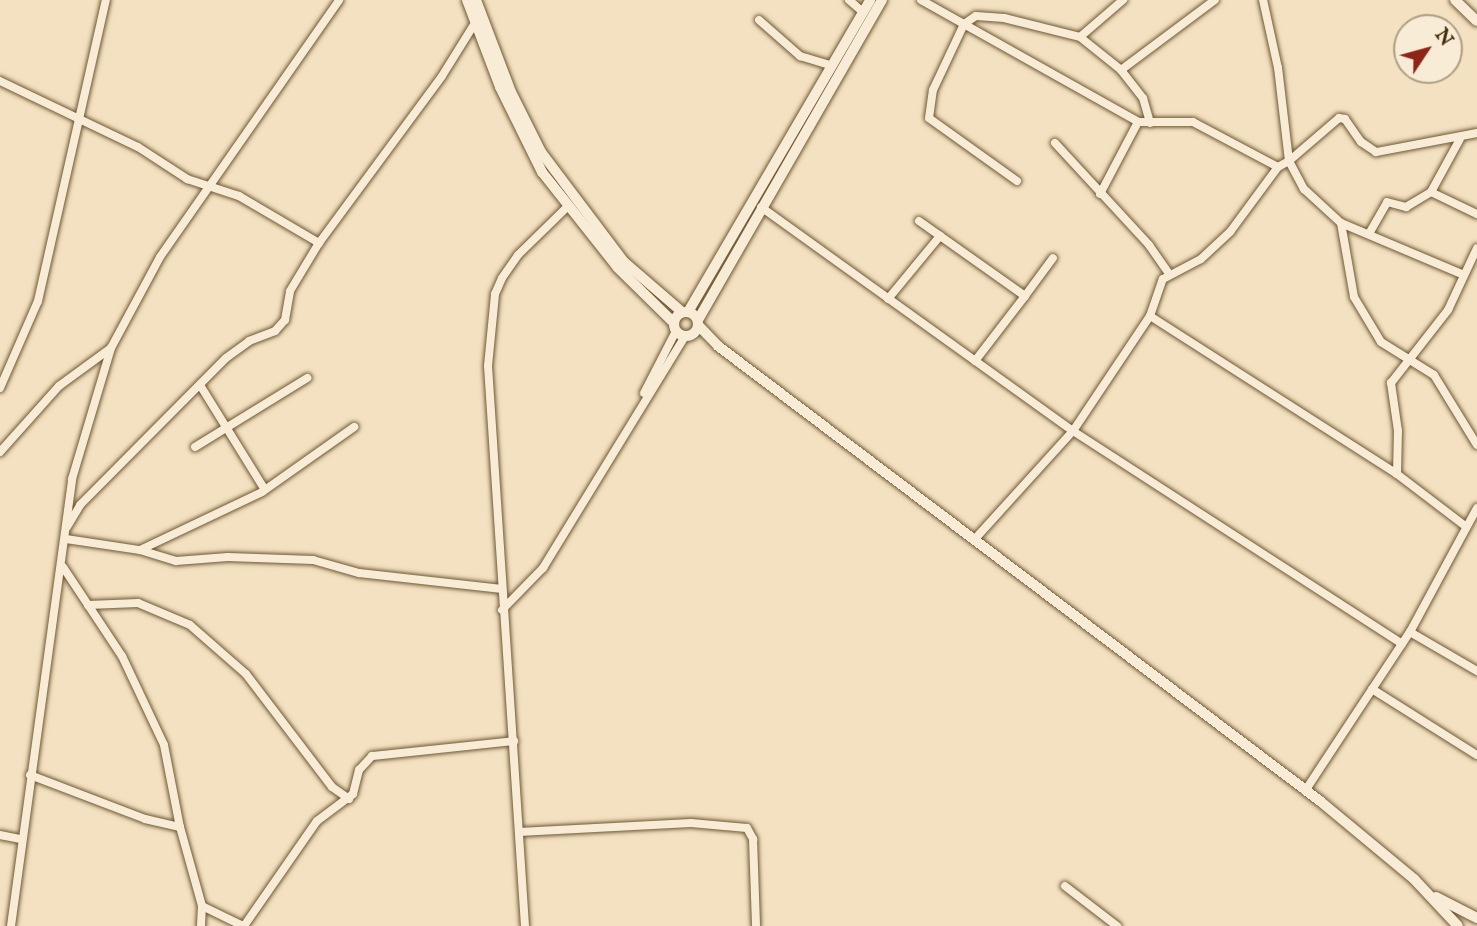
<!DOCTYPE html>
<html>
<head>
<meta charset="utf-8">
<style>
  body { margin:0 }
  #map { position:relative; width:1477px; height:926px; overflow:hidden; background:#f4e1c1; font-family:"IM FELL English",serif }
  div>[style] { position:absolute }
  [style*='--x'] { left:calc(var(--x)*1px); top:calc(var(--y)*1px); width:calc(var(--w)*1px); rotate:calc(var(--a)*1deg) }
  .roads { filter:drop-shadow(0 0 2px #6e5835) drop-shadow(0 0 2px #6e5835) }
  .street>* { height:8px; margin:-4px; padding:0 4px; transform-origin:4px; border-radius:4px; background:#f8ecd7 }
  .secondary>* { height:10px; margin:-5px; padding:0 5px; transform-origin:5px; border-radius:5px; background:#f8ecd7 }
  .secondary>.ring { margin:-5px; padding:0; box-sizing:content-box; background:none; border:10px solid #f8ecd7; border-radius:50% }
  span { translate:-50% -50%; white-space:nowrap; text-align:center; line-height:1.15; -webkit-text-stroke:5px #f8ecd7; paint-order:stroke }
  .north { position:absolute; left:1393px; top:14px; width:70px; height:70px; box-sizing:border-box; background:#f8ecd7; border:2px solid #af9f83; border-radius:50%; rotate:54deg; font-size:19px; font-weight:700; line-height:28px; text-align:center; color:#422b06 }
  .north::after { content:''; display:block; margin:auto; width:24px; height:32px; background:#8f2418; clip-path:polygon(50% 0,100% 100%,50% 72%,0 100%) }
</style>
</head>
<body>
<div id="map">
  <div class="roads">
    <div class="street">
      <i style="--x:849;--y:0;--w:18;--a:41"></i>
      <i style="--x:921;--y:0;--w:249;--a:29.3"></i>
      <i style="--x:1138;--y:122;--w:55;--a:0"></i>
      <i style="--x:1193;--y:122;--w:96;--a:27.9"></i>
      <i style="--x:759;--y:20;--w:55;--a:41.3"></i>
      <i style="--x:800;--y:56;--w:34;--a:17"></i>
      <i style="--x:1080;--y:37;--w:57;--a:-40.7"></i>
      <i style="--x:1121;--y:70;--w:117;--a:-36.7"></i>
      <i style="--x:0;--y:81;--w:153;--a:25.6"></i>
      <i style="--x:138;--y:147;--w:59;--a:33.1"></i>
      <i style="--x:187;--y:179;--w:55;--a:18.1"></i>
      <i style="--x:239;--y:196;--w:93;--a:30.4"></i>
      <i style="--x:1477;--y:133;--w:103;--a:169.3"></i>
      <i style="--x:1376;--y:152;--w:18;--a:-146"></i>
      <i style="--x:1361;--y:142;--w:28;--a:-125"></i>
      <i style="--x:1345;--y:119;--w:6;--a:-171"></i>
      <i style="--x:1339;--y:118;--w:66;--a:139.3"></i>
      <i style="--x:1289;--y:161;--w:32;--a:62"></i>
      <i style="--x:1304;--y:189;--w:50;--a:42.6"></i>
      <i style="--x:1341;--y:223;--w:75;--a:80"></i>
      <i style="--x:1354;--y:297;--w:52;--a:59"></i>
      <i style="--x:1381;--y:342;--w:62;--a:31.9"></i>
      <i style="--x:1434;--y:375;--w:82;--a:58.4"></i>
      <i style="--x:1055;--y:143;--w:139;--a:47.3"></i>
      <i style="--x:1149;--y:245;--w:35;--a:55"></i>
      <i style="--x:1017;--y:181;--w:108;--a:-144.4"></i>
      <i style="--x:929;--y:118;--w:28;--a:-82"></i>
      <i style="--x:933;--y:90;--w:73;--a:-64.8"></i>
      <i style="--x:964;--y:24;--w:14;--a:-34"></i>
      <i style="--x:976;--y:16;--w:28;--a:4"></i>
      <i style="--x:1004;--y:18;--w:78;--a:14"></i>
      <i style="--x:1080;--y:37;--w:53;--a:38.8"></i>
      <i style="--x:1121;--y:70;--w:36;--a:52"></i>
      <i style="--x:1143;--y:98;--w:26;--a:74"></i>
      <i style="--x:1431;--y:192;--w:51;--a:25.6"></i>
      <i style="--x:1100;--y:194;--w:81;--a:-62.2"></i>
      <i style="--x:761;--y:207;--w:384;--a:35.7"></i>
      <i style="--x:1073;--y:431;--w:392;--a:32.9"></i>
      <i style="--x:919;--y:221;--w:130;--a:35.3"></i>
      <i style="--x:1025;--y:296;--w:47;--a:-53.6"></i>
      <i style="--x:1341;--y:223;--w:131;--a:22.9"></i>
      <i style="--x:1370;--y:232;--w:34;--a:-60"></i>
      <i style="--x:1387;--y:202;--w:20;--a:15"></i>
      <i style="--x:1406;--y:207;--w:29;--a:-31"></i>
      <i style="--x:1431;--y:192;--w:60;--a:-61.3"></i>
      <i style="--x:888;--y:299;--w:82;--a:-50.5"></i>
      <i style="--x:1150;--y:316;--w:39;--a:-71"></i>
      <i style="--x:1163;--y:279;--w:43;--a:-27.8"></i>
      <i style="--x:1201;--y:259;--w:40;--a:-43"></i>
      <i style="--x:1230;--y:232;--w:81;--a:-53.6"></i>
      <i style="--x:1278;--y:167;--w:13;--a:-29"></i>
      <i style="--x:1289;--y:161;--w:94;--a:-96.7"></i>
      <i style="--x:1278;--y:68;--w:70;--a:-102.4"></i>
      <i style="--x:975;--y:361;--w:82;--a:-52.4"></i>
      <i style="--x:200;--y:385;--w:123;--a:58.2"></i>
      <i style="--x:0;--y:388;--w:95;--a:-66.4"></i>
      <i style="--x:38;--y:301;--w:309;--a:-77.3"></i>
      <i style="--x:644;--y:393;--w:70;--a:-62.7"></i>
      <i style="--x:195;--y:447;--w:132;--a:-31.6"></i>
      <i style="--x:0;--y:452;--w:89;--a:-48.2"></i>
      <i style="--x:59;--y:386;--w:64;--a:-36.2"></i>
      <i style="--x:111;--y:348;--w:103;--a:-61.7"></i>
      <i style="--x:160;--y:257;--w:313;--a:-55.1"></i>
      <i style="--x:1397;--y:474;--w:43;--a:-88.7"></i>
      <i style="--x:1398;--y:431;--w:49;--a:-98.3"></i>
      <i style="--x:1391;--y:383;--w:93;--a:-52"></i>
      <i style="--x:1448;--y:310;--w:68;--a:-64.9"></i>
      <i style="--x:67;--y:527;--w:26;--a:-59"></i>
      <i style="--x:80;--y:505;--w:207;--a:-45.2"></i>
      <i style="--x:226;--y:358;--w:29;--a:-36"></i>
      <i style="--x:249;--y:341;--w:28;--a:-21"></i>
      <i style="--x:275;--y:331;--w:15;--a:-48"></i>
      <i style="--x:285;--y:320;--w:29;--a:-80"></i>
      <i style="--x:290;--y:291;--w:56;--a:-58.9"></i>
      <i style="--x:319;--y:243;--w:207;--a:-53.6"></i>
      <i style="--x:442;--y:76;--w:62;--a:-58.1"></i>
      <i style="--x:66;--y:539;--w:75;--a:8.5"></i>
      <i style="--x:140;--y:550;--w:135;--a:-25.4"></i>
      <i style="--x:262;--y:492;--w:113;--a:-35.2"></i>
      <i style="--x:974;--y:540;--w:147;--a:-47.8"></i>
      <i style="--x:1073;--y:431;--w:138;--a:-56.2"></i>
      <i style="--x:1150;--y:316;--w:293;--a:32.6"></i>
      <i style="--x:1397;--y:474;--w:84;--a:37.3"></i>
      <i style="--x:140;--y:550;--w:38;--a:17"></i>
      <i style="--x:176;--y:561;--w:52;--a:-4.4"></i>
      <i style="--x:228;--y:557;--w:85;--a:2"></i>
      <i style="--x:313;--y:560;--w:48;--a:15.8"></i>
      <i style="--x:359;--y:573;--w:144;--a:6.4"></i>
      <i style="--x:63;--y:567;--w:107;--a:56.5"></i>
      <i style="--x:122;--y:656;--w:98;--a:64.7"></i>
      <i style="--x:164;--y:745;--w:84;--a:79"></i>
      <i style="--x:180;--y:827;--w:82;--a:74.4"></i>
      <i style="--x:202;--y:906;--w:20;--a:93"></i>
      <i style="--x:88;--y:605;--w:50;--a:-2.3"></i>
      <i style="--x:138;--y:603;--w:56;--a:22.9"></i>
      <i style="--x:190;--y:625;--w:74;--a:41.2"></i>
      <i style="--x:246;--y:674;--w:142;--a:52.7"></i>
      <i style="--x:332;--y:787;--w:21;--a:35"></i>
      <i style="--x:502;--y:610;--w:59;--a:-45.7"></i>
      <i style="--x:543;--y:568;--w:272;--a:-58.5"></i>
      <i style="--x:1410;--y:632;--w:78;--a:30.2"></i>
      <i style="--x:1372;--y:689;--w:124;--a:32.2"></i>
      <i style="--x:30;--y:775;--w:123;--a:20.9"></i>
      <i style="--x:145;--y:819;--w:36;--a:13"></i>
      <i style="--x:1305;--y:791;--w:191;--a:-56.6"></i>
      <i style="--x:1410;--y:632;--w:141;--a:-61.6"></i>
      <i style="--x:519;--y:832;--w:172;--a:-3"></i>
      <i style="--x:691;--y:823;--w:56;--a:5.1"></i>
      <i style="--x:747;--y:828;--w:13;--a:61"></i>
      <i style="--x:753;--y:839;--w:87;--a:88"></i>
      <i style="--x:0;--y:835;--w:20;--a:11"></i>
      <i style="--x:1065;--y:886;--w:66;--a:37.6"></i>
      <i style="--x:202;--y:906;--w:46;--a:26"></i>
      <i style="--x:11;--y:926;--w:451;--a:-82.2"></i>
      <i style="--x:72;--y:479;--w:137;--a:-73.4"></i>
      <i style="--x:244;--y:926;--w:128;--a:-55.2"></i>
      <i style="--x:317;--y:821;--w:45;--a:-36.9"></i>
      <i style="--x:353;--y:794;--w:25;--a:-76"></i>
      <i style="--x:359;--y:770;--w:19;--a:-47"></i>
      <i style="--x:372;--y:756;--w:143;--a:-6"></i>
      <i style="--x:525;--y:926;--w:561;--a:-93.78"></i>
      <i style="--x:488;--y:366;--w:72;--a:-84.4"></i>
      <i style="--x:495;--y:294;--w:17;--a:-66"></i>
      <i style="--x:502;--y:278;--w:28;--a:-55"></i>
      <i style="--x:518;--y:255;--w:70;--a:-44.4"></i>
    </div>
    <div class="secondary">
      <i style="--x:467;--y:0;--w:93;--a:69.2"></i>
      <i style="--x:500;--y:87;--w:95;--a:63.7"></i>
      <i style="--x:542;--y:172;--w:122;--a:51.6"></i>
      <i style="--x:618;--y:268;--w:78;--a:44.5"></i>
      <i style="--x:476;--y:0;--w:98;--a:69.2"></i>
      <i style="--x:511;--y:92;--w:67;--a:63.4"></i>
      <i style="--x:541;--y:152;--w:136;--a:53"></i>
      <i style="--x:623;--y:261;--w:78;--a:40.8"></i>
      <i style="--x:1455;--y:0;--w:30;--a:44"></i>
      <i class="ring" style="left:674px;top:312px;width:14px;height:14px"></i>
      <i style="--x:688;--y:312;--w:361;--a:-59.7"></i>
      <i style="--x:698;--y:320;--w:369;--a:-60.1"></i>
      <i style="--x:698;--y:325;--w:29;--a:46"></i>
      <i style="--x:718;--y:346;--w:755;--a:37.08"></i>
      <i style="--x:1320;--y:801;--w:122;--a:39.7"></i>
      <i style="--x:1414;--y:879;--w:64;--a:46.9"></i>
      <i style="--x:1436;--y:897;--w:46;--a:27.1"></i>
    </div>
  </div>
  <div class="north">N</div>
</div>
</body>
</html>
